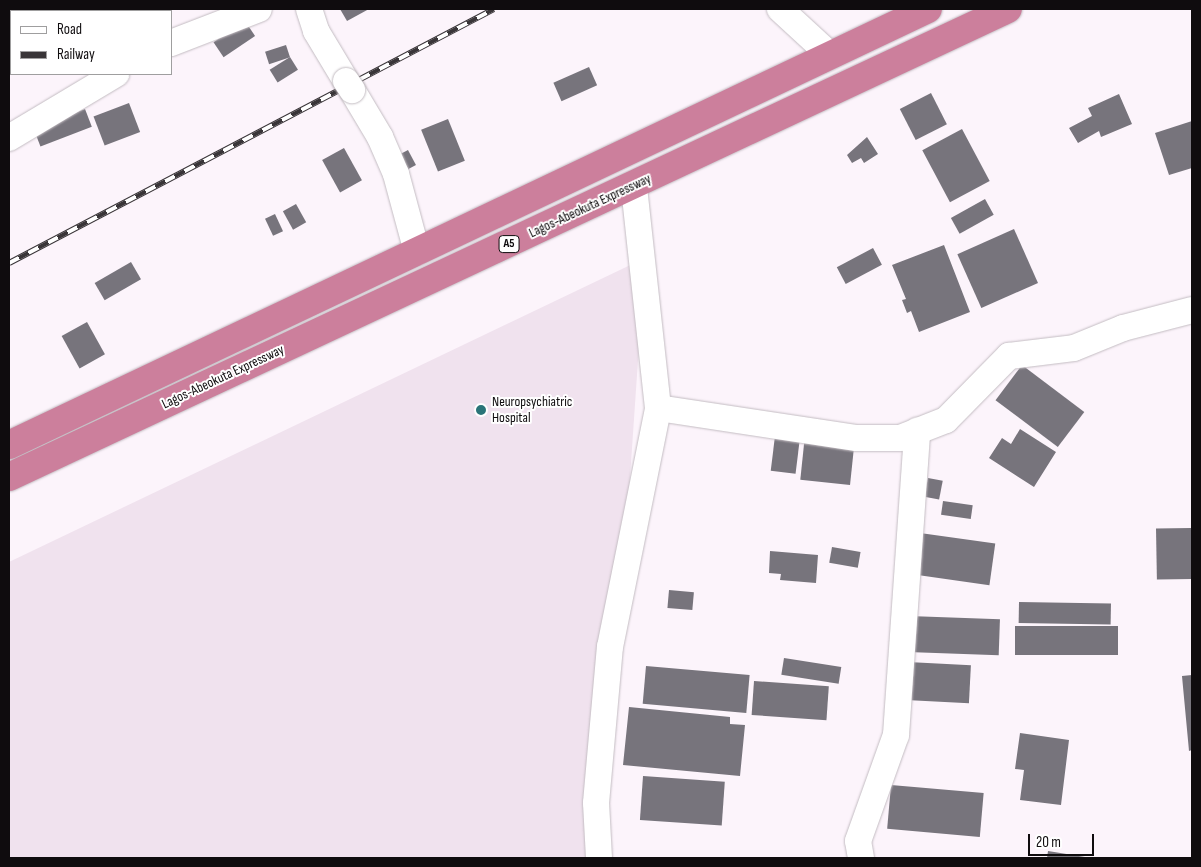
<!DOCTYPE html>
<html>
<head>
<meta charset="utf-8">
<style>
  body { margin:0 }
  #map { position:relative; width:1201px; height:867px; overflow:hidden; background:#fcf4fb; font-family:"Sofia Sans Condensed",sans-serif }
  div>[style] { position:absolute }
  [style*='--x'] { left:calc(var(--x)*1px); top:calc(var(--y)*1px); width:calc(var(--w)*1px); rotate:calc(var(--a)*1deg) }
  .built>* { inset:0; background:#f0e2ee }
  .building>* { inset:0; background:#77747c; transform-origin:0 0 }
  .roads { filter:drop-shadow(0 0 1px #c3bcc2) drop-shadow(0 0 1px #c3bcc2) }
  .lane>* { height:14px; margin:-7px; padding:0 7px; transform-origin:7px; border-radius:7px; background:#fff }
  .street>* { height:26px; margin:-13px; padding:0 13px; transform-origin:13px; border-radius:13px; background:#fff }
  .highway>* { height:28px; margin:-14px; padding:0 14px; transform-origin:14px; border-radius:14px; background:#cc7f9c }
  .rail>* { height:5.5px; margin-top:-2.75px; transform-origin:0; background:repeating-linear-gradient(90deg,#fff 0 11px,#393538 0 22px); box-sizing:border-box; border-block:1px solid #393538 }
  .bridges { filter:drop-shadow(0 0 1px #c3bcc2) drop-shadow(0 0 1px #c3bcc2) }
  .street-bridge>* { height:26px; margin:-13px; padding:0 13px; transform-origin:13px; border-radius:13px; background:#fff }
  .dots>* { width:14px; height:14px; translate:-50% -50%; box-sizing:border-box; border:2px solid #fff; border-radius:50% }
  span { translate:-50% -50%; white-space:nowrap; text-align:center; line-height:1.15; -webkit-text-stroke:4px #fff; paint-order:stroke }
  .shield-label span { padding:1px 4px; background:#fff; border:1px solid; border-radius:4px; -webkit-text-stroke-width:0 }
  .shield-label { font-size:12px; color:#0f0c0e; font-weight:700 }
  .street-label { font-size:14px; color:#0f0c0e }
  .poi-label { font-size:14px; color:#0f0c0e }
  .left { translate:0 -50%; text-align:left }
  .frame { position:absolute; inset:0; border:10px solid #0f0c0e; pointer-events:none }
  .legend { position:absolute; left:10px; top:10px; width:162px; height:65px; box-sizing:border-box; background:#fff; border:1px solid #9f9e9f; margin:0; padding:6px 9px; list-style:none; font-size:15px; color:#0f0c0e }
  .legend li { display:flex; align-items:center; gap:10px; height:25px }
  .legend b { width:25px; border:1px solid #9f9e9f }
  .scale { position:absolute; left:1028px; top:834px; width:66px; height:22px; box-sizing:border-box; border:2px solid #0f0c0e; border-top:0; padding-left:6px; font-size:15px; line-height:18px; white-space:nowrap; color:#0f0c0e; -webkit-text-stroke:4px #fff; paint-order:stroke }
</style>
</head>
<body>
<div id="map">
  <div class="built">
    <i style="clip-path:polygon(645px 258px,604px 858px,9px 858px,9px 562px)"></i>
  </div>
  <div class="building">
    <i style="clip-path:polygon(340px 9px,369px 9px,347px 21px)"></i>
    <i style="left:245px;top:21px;width:18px;height:38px;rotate:56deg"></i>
    <i style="left:286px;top:45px;width:13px;height:22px;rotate:72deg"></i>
    <i style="left:290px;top:57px;width:15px;height:24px;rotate:58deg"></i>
    <i style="left:589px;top:67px;width:20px;height:39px;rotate:66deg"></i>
    <i style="left:931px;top:93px;width:35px;height:35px;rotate:63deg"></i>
    <i style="clip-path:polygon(1119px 94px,1132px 124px,1101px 137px,1099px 131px,1078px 143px,1069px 128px,1092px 116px,1088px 108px)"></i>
    <i style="left:129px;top:103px;width:31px;height:38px;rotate:69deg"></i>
    <i style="left:85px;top:109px;width:19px;height:55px;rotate:69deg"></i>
    <i style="left:448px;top:119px;width:45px;height:29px;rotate:68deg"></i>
    <i style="clip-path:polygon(1192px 121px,1192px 168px,1169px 175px,1155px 133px)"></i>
    <i style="left:962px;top:129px;width:59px;height:45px;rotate:62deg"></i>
    <i style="clip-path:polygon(867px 137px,878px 154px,864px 163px,861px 158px,852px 163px,847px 155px)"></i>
    <i style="left:344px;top:148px;width:37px;height:25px;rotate:61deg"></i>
    <i style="left:408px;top:150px;width:17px;height:15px;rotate:62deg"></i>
    <i style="left:985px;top:199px;width:18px;height:39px;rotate:61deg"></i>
    <i style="left:296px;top:204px;width:21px;height:15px;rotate:61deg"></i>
    <i style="left:275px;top:214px;width:19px;height:11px;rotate:65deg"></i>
    <i style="left:1014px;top:229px;width:59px;height:62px;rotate:66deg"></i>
    <i style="clip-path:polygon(944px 245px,970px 312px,919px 332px,911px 311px,907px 313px,902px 300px,906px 299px,892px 265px)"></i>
    <i style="left:873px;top:248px;width:19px;height:41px;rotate:62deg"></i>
    <i style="left:131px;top:262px;width:20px;height:42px;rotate:60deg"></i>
    <i style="left:87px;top:322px;width:37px;height:29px;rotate:61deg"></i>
    <i style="left:1022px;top:365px;width:78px;height:44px;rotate:37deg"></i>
    <i style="clip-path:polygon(1020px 429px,1056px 452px,1034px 487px,989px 458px,1002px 438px,1011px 444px)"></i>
    <i style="left:805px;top:435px;width:50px;height:45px;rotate:6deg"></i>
    <i style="left:775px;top:436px;width:25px;height:35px;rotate:7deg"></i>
    <i style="left:928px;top:478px;width:15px;height:19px;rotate:11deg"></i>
    <i style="left:943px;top:501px;width:30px;height:14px;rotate:8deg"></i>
    <i style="left:1191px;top:528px;width:51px;height:35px;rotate:89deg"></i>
    <i style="left:920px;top:533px;width:76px;height:42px;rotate:8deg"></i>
    <i style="left:832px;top:547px;width:29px;height:16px;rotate:10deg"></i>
    <i style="clip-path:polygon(770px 551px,818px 555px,816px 583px,780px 580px,781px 574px,769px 573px)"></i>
    <i style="left:669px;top:590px;width:25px;height:18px;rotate:5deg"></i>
    <i style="left:1019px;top:602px;width:92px;height:21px;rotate:1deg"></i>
    <i style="left:909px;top:616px;width:91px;height:36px;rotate:2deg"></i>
    <i style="left:1015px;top:626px;width:103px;height:29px"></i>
    <i style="left:784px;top:658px;width:58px;height:17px;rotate:9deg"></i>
    <i style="left:908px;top:662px;width:63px;height:38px;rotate:3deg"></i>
    <i style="left:646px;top:666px;width:104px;height:38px;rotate:5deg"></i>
    <i style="clip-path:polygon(1192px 675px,1192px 750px,1189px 751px,1182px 676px)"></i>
    <i style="left:754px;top:681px;width:75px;height:34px;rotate:4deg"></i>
    <i style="clip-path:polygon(629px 707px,730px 717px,730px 724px,745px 725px,740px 776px,623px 765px)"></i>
    <i style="clip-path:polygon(1020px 733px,1069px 740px,1061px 805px,1020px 800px,1024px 770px,1015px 769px)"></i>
    <i style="left:643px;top:776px;width:82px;height:44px;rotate:4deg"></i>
    <i style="left:891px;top:785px;width:93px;height:44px;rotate:5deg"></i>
    <i style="clip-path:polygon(1048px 851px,1085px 857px,1085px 858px,1047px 858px)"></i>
  </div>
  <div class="roads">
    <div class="lane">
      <i style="--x:143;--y:9;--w:2;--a:63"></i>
    </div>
    <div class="street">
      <i style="--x:309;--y:9;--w:23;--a:72"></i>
      <i style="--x:316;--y:31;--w:58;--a:59"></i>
      <i style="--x:780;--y:9;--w:68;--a:42.6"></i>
      <i style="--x:171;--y:43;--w:94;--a:-21.1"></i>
      <i style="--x:352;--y:90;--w:55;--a:59.2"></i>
      <i style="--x:380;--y:137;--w:40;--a:66.6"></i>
      <i style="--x:396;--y:174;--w:81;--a:74.9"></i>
      <i style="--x:9;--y:138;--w:125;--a:-30.9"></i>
      <i style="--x:658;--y:408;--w:201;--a:8.6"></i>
      <i style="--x:857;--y:438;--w:43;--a:0"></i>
      <i style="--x:900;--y:438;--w:49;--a:-21.4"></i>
      <i style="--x:946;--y:420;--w:90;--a:-45.5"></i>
      <i style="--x:1009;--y:356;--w:65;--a:-7"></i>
      <i style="--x:1074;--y:348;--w:53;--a:-22.2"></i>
      <i style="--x:1123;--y:328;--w:71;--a:-14.6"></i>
      <i style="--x:599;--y:858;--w:55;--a:-93.1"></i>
      <i style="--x:596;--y:803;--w:157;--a:-84.9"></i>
      <i style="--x:610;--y:647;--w:244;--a:-78.6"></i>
      <i style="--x:658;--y:408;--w:223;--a:-96.2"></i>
      <i style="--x:861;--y:858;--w:17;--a:-100"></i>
      <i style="--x:858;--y:841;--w:113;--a:-70.3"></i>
      <i style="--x:896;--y:735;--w:305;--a:-86"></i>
    </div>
    <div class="highway">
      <i style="--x:9;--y:445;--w:1017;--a:-25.38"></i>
      <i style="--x:9;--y:477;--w:1103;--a:-25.1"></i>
    </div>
  </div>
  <div class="rail">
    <i style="--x:9;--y:263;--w:547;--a:-27.64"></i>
  </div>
  <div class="bridges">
    <div class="street-bridge">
      <i style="--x:346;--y:81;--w:11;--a:56"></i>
    </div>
  </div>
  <div class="dots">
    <i style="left:481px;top:410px;background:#2a7478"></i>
  </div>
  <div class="shield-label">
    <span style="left:509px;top:244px">A5</span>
  </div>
  <div class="street-label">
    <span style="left:590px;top:206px;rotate:-25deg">Lagos-Abeokuta Expressway</span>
    <span style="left:223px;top:377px;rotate:-25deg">Lagos-Abeokuta Expressway</span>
  </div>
  <div class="poi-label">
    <span class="left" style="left:492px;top:410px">Neuropsychiatric<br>Hospital</span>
  </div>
  <div class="frame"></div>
  <ul class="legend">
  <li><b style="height:6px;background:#fff"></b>Road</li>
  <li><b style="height:6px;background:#393538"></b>Railway</li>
  </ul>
  <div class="scale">20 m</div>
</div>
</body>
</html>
